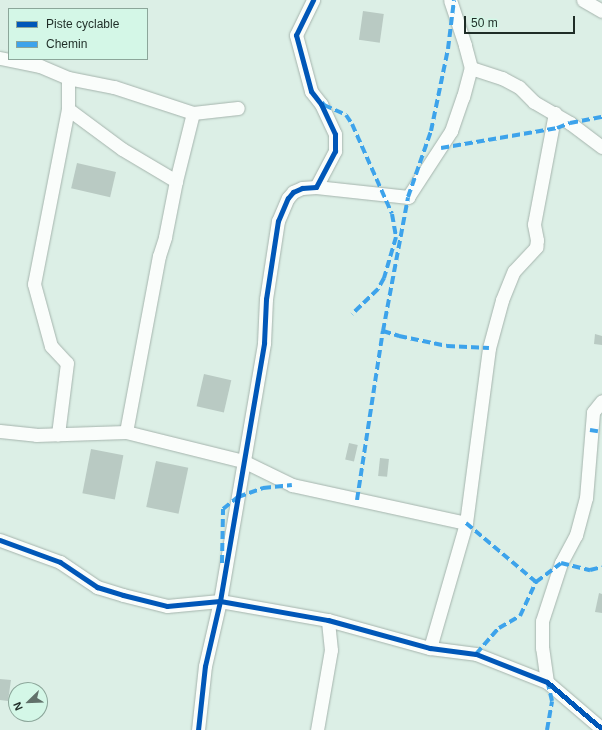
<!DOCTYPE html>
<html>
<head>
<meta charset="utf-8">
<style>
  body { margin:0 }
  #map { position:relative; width:602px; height:730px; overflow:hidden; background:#dcefe6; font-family:Helvetica,sans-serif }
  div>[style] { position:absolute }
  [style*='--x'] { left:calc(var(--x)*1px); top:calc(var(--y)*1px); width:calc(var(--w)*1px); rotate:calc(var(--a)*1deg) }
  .building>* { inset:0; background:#b9cac3; transform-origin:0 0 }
  .roads { filter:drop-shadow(0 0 1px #a5b4ad) drop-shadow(0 0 1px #a5b4ad) }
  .minor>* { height:13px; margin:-6.5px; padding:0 6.5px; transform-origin:6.5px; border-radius:6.5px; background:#fafdfb }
  .quiet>* { height:4px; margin-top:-2px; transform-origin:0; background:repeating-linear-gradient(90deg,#3da3eb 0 8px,transparent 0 12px) }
  .cycleway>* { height:5px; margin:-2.5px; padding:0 2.5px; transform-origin:2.5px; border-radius:2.5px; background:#0057b8 }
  span { translate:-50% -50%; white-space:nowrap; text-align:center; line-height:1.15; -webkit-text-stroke:4px #d4f7e7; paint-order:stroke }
  .legend { position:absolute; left:8px; top:8px; width:140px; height:52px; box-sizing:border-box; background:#d4f7e7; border:1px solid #8ca69a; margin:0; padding:5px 7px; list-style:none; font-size:12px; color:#1f2d27 }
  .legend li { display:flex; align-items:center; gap:8px; height:20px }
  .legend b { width:20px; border:1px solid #8ca69a }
  .north { position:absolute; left:8px; top:682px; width:40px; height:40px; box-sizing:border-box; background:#d4f7e7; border:1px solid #8ca69a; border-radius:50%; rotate:247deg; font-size:11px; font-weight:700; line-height:16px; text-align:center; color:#1f2d27 }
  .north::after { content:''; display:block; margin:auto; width:14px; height:18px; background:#61716a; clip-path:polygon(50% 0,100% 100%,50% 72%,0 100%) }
  .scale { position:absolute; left:464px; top:16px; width:111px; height:18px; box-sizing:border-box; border:2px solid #1f2d27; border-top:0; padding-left:5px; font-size:12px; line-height:14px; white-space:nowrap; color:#1f2d27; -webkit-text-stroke:3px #d4f7e7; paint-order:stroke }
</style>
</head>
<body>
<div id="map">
  <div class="building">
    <i style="left:363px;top:11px;width:21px;height:29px;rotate:8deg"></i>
    <i style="left:77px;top:163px;width:40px;height:26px;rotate:13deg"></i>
    <i style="clip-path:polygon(595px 334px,602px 336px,602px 345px,594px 344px)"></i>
    <i style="left:204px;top:374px;width:28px;height:33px;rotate:13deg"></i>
    <i style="left:349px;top:443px;width:9px;height:17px;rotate:13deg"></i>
    <i style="left:91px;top:449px;width:33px;height:45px;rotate:11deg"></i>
    <i style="left:380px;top:458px;width:9px;height:18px;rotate:6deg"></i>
    <i style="left:156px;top:461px;width:33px;height:47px;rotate:12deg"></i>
    <i style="clip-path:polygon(599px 593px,602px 594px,602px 613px,595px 612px)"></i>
    <i style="clip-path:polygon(0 679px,11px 680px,8px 701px,0 700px)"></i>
  </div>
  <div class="roads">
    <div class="minor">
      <i style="--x:583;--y:0;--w:22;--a:30"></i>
      <i style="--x:0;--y:58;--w:41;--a:11.3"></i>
      <i style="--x:40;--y:66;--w:30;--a:23"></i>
      <i style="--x:68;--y:78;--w:31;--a:90"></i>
      <i style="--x:68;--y:109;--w:178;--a:101"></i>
      <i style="--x:34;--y:284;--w:64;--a:74.7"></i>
      <i style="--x:51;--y:346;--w:23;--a:47"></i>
      <i style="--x:67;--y:363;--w:72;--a:97.2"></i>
      <i style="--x:471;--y:68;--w:33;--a:18"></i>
      <i style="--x:502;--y:78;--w:19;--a:28"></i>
      <i style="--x:519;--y:87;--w:21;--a:45"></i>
      <i style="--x:534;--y:102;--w:42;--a:30.3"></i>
      <i style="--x:570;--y:123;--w:40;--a:37"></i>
      <i style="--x:68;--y:78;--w:47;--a:11.1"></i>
      <i style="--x:114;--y:87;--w:83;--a:18.2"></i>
      <i style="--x:193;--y:113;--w:45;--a:-6.3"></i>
      <i style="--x:68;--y:109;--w:67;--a:36.5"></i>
      <i style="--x:122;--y:149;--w:63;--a:30.7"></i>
      <i style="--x:316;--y:187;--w:93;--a:6.2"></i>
      <i style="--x:408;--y:197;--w:79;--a:-56.9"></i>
      <i style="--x:451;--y:131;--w:36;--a:-71"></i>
      <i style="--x:463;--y:97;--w:30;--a:-75"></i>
      <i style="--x:471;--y:68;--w:24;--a:-105"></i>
      <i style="--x:465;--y:45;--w:47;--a:-108.4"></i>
      <i style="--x:0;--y:431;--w:36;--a:6"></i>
      <i style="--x:36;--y:435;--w:90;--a:-1.9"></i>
      <i style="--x:126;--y:432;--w:121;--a:13.9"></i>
      <i style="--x:243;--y:461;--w:55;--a:26.1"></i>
      <i style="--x:292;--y:485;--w:178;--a:12.3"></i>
      <i style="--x:126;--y:432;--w:179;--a:-79.4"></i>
      <i style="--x:159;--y:256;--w:20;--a:-72"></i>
      <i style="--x:165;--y:237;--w:57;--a:-78.9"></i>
      <i style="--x:176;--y:181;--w:70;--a:-76"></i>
      <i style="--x:0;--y:540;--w:64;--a:20.1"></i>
      <i style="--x:60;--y:562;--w:45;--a:34"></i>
      <i style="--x:97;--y:587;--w:27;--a:17"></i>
      <i style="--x:123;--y:595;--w:45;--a:14"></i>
      <i style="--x:167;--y:606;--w:53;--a:-5.4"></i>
      <i style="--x:220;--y:601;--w:110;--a:10"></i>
      <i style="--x:328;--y:620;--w:106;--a:15.4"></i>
      <i style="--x:430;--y:648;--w:46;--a:7.4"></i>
      <i style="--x:476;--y:654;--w:76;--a:21.5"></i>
      <i style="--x:547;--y:682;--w:72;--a:40.5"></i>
      <i style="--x:430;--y:648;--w:130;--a:-73.9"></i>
      <i style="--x:466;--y:523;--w:177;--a:-82.5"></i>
      <i style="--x:489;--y:348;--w:50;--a:-74.8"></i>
      <i style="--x:502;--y:300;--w:31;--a:-68"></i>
      <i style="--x:514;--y:271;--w:33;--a:-47"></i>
      <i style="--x:536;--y:247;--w:7;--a:-82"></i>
      <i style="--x:537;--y:240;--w:16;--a:-101"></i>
      <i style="--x:534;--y:224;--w:113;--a:-79.3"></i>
      <i style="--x:547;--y:682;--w:34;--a:-98"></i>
      <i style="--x:542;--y:648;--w:27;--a:-90"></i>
      <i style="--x:542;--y:621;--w:61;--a:-71.9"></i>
      <i style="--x:561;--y:563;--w:32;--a:-62"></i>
      <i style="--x:576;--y:535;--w:38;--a:-75"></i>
      <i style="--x:586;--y:498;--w:86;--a:-85.3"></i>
      <i style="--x:593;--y:412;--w:14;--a:-51"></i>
      <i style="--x:198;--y:730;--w:64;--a:-83.8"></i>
      <i style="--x:205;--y:666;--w:67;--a:-77"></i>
      <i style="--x:220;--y:601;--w:262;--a:-80.3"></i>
      <i style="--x:264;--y:343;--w:44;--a:-87.4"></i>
      <i style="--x:266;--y:299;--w:79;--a:-81.3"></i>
      <i style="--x:278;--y:221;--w:25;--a:-67"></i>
      <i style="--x:288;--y:198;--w:8;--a:-50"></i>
      <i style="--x:293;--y:192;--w:10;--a:-24"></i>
      <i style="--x:302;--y:188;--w:14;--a:-4"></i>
      <i style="--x:316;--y:187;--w:41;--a:-62.2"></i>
      <i style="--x:335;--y:151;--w:17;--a:-90"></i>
      <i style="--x:335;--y:134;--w:33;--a:-115"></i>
      <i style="--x:321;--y:104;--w:16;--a:-128"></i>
      <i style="--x:311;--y:91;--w:58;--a:-105"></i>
      <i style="--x:296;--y:35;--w:39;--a:-64"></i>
      <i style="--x:317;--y:730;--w:81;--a:-80.1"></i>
      <i style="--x:331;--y:650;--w:30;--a:-96"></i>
    </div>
  </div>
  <div class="quiet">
    <i style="--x:322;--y:102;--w:4;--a:56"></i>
    <i style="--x:324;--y:105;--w:24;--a:24"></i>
    <i style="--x:346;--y:115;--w:11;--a:56"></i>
    <i style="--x:352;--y:124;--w:98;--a:66"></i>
    <i style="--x:392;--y:214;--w:23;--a:80"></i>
    <i style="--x:396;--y:237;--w:43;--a:106.3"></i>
    <i style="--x:384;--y:278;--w:13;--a:119"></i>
    <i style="--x:378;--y:289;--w:36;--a:136"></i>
    <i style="--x:441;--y:148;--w:118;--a:-9.8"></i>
    <i style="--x:557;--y:128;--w:14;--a:-21"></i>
    <i style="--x:570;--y:123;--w:33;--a:-11"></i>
    <i style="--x:383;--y:331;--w:17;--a:17"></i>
    <i style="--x:399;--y:336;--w:49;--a:11.8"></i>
    <i style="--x:447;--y:346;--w:42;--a:2.7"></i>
    <i style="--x:590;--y:430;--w:12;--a:9"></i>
    <i style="--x:357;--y:500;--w:171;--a:-81.3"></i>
    <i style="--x:383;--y:331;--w:136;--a:-79.4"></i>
    <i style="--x:408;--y:197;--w:70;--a:-70.8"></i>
    <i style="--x:431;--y:131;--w:84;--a:-78.3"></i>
    <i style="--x:448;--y:49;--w:49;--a:-83"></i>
    <i style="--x:466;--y:523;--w:92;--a:40.1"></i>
    <i style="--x:222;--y:563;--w:54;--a:-88.9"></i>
    <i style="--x:223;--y:509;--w:19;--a:-39"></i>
    <i style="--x:238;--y:497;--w:27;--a:-20"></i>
    <i style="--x:263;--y:488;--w:29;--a:-6"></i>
    <i style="--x:476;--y:654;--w:35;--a:-49"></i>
    <i style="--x:499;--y:628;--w:24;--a:-30"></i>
    <i style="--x:520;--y:616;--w:38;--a:-65"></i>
    <i style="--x:536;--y:582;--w:31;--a:-37"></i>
    <i style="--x:561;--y:563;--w:30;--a:14"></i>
    <i style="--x:590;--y:570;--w:12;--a:-14"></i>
    <i style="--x:547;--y:730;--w:29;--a:-80"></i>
    <i style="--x:552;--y:701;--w:18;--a:-103"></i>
  </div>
  <div class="cycleway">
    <i style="--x:0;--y:540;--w:64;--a:20.1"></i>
    <i style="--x:60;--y:562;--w:45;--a:34"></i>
    <i style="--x:97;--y:587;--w:27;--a:17"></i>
    <i style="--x:123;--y:595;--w:45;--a:14"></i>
    <i style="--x:167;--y:606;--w:53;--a:-5.4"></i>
    <i style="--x:220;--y:601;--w:110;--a:10"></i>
    <i style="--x:328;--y:620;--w:106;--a:15.4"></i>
    <i style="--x:430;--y:648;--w:46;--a:7.4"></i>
    <i style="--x:476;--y:654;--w:76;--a:21.5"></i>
    <i style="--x:547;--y:682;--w:72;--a:40.5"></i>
    <i style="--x:198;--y:730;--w:64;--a:-83.8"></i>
    <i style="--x:205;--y:666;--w:67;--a:-77"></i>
    <i style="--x:220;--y:601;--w:262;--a:-80.3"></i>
    <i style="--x:264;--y:343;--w:44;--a:-87.4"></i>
    <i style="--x:266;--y:299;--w:79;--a:-81.3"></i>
    <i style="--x:278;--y:221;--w:25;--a:-67"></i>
    <i style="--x:288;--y:198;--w:8;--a:-50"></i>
    <i style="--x:293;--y:192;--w:10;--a:-24"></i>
    <i style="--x:302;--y:188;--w:14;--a:-4"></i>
    <i style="--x:316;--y:187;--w:41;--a:-62.2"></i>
    <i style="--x:335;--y:151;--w:17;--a:-90"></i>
    <i style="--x:335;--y:134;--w:33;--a:-115"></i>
    <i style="--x:321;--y:104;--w:16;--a:-128"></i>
    <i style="--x:311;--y:91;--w:58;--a:-105"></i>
    <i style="--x:296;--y:35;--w:39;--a:-64"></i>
  </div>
  <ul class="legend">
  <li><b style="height:5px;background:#0057b8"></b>Piste cyclable</li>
  <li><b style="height:5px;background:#3da3eb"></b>Chemin</li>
  </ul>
  <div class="north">N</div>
  <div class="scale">50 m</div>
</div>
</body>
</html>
